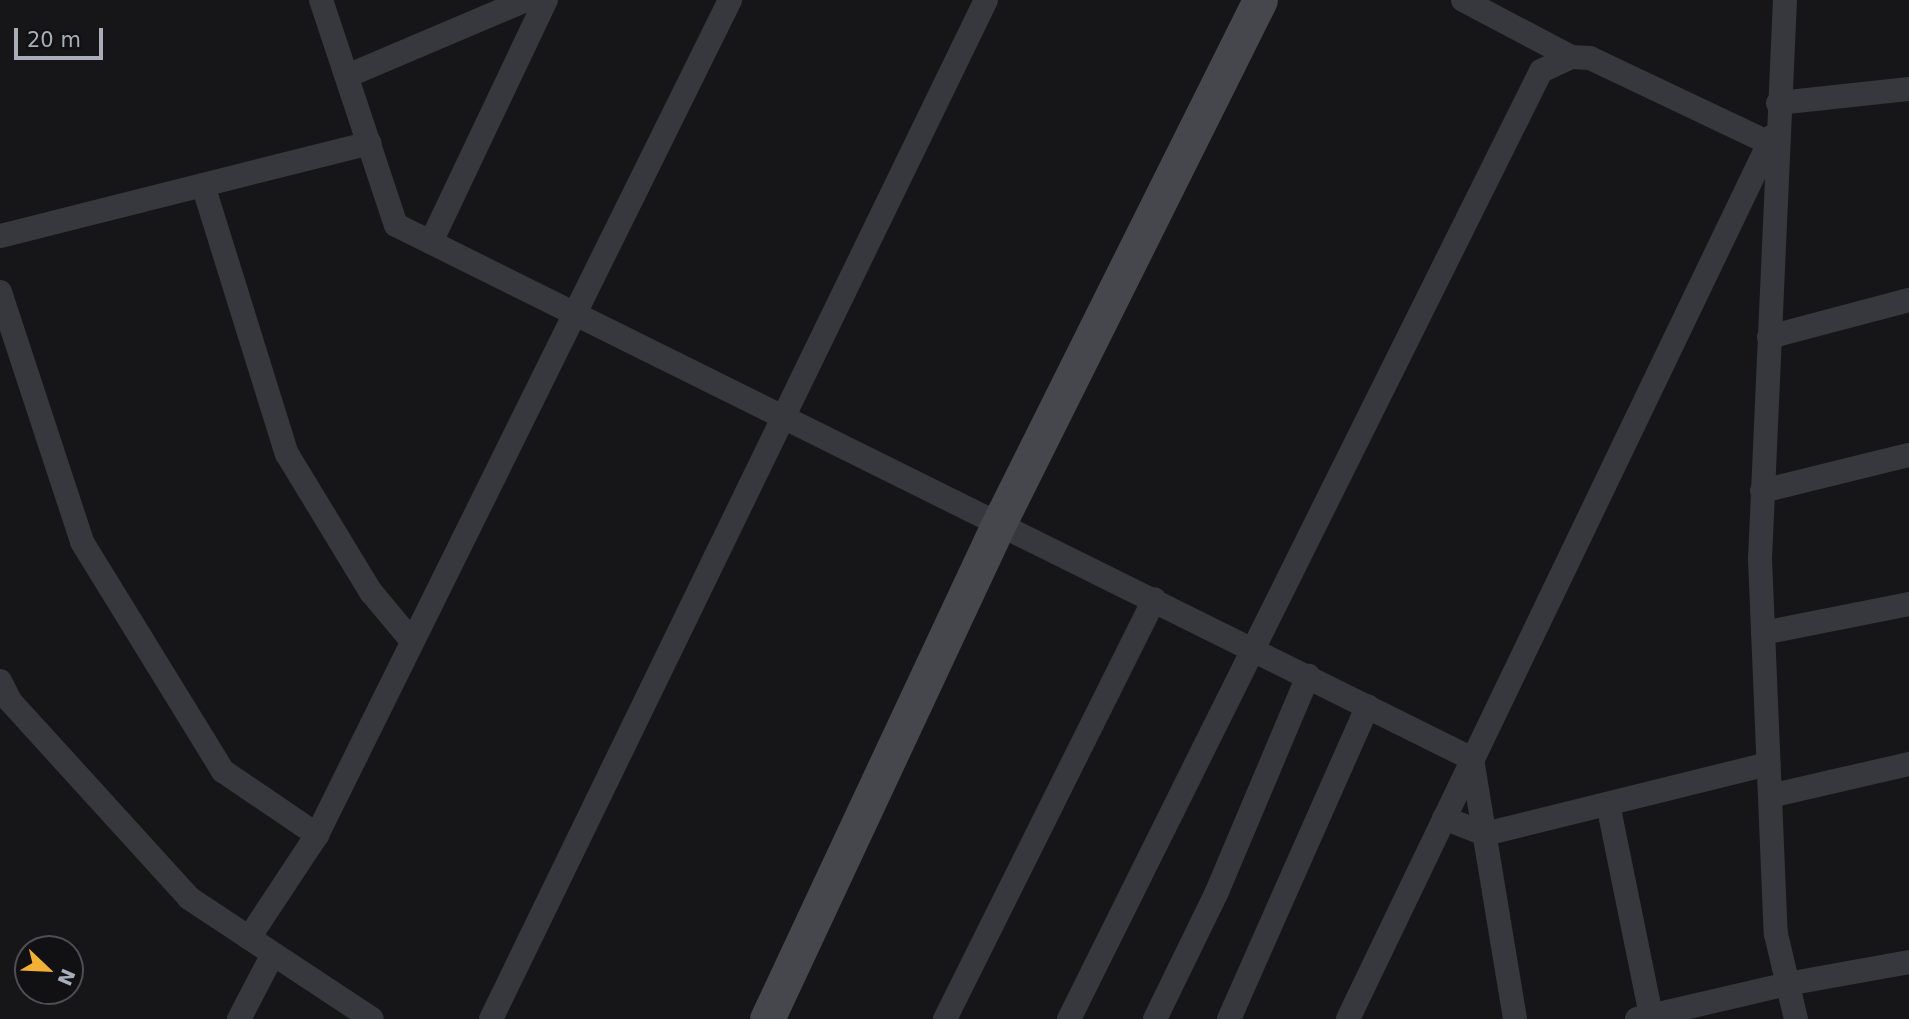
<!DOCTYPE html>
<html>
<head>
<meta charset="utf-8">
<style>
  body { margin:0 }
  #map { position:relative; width:1909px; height:1019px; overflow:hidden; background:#161618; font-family:"DejaVu Sans",sans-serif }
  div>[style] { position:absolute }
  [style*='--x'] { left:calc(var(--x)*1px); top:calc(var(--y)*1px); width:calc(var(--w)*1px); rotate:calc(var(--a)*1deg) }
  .street>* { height:24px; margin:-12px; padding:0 12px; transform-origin:12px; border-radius:12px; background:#37383d }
  .secondary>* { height:35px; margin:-17.5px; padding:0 17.5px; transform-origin:17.5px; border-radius:17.5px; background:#45474d }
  span { translate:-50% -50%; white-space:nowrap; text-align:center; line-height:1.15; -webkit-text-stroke:7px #111113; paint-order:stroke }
  .north { position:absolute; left:14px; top:935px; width:70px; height:70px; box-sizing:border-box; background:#111113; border:2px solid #4d4f55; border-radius:50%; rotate:113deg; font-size:19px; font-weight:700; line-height:28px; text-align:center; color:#a8adb8 }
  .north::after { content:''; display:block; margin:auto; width:24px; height:32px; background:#f2b134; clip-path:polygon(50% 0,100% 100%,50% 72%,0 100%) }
  .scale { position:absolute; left:14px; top:28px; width:89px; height:32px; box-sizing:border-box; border:4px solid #a8adb8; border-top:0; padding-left:9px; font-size:21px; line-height:24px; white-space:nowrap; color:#a8adb8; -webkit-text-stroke:5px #111113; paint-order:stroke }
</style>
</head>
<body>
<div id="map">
  <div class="street">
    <i style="--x:321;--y:0;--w:237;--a:71.6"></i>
    <i style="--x:396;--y:225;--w:1201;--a:26.39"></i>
    <i style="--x:1472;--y:759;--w:264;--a:80.6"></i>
    <i style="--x:1463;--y:0;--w:122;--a:27.8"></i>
    <i style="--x:1785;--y:0;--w:560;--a:92.56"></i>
    <i style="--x:1760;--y:559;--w:375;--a:87.6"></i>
    <i style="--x:1776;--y:934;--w:87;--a:76.8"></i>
    <i style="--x:347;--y:76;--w:194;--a:-23"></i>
    <i style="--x:1778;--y:103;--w:132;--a:-6.1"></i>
    <i style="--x:203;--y:185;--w:282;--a:72.7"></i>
    <i style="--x:287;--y:454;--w:162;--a:58.7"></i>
    <i style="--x:371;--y:592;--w:64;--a:50.1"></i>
    <i style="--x:0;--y:236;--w:381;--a:-14.1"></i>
    <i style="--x:431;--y:242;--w:268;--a:-64.6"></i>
    <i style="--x:0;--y:292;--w:263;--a:71.8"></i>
    <i style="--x:82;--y:542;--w:269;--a:58.4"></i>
    <i style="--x:223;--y:771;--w:114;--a:34.2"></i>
    <i style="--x:1769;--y:337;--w:145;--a:-14.8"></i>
    <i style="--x:1762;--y:491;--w:151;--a:-13.8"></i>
    <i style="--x:1763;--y:633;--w:149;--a:-11.2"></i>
    <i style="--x:0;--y:681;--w:22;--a:63"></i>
    <i style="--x:10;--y:701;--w:266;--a:47.7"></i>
    <i style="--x:189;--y:898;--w:219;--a:33.5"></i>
    <i style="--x:1770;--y:796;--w:143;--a:-13"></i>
    <i style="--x:1608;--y:804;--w:216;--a:78.5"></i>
    <i style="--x:1444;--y:818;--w:44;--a:21.3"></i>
    <i style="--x:1485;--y:834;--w:292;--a:-13.9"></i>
    <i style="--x:249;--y:938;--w:123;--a:-56.6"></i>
    <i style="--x:317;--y:835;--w:932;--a:-63.68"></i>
    <i style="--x:239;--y:1019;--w:73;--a:-62.4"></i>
    <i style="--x:491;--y:1019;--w:1133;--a:-64.09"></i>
    <i style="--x:945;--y:1019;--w:469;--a:-63.5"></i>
    <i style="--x:1069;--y:1019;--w:1059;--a:-63.53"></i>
    <i style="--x:1541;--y:71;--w:33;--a:-25"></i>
    <i style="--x:1571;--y:57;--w:19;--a:3"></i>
    <i style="--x:1590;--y:58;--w:198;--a:25.4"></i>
    <i style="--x:1155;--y:1019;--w:139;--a:-64"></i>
    <i style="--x:1216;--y:894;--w:237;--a:-67.1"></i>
    <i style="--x:1229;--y:1019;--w:342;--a:-66.1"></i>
    <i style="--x:1348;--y:1019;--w:979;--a:-64.33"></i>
    <i style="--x:1637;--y:1019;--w:154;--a:-13.1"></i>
    <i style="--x:1787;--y:984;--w:124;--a:-10.2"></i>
  </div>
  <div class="secondary">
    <i style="--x:767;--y:1019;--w:550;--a:-64.93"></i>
    <i style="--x:1000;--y:521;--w:582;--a:-63.48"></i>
  </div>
  <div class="north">N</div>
  <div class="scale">20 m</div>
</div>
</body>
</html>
